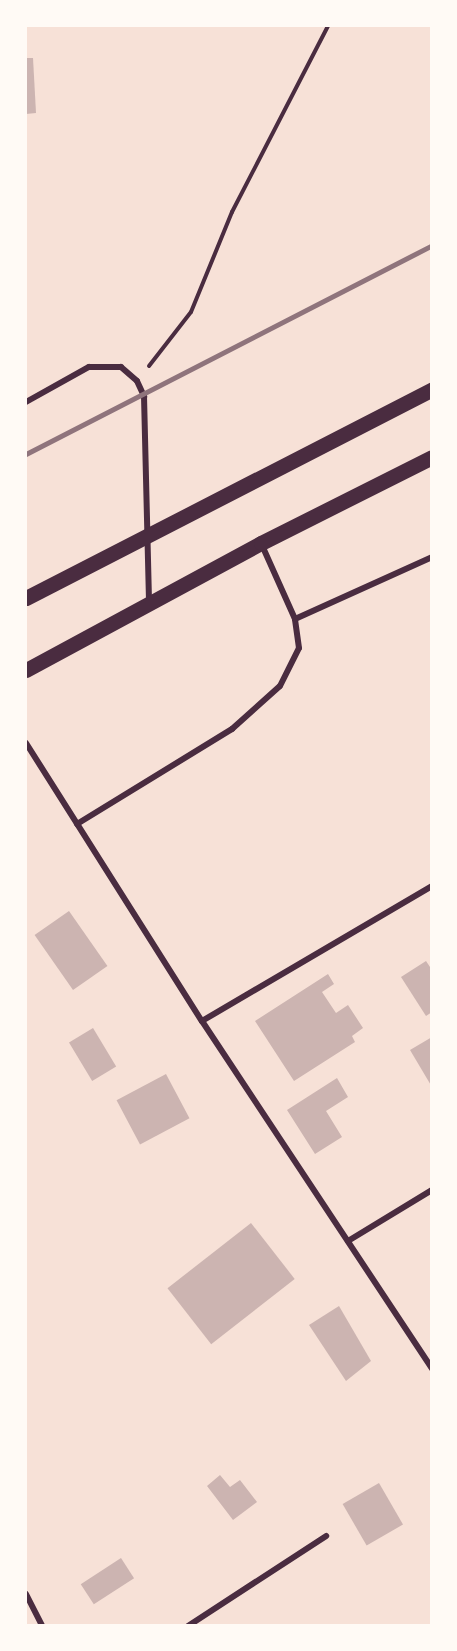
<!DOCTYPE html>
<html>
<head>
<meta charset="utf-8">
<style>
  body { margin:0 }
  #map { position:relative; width:457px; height:1651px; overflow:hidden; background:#f7e1d7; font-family:Lato,sans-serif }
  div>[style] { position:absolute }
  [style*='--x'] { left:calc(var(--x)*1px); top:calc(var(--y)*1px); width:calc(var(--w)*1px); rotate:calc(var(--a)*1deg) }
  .building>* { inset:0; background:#ccb4b1; transform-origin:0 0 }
  .path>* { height:4px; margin:-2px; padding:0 2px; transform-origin:2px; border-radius:2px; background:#4a2c40 }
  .minor>* { height:6px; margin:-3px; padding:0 3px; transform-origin:3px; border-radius:3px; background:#4a2c40 }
  .primary>* { height:15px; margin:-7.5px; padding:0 7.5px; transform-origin:7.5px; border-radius:7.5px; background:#4a2c40 }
  .rail>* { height:4.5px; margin:-2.25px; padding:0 2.25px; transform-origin:2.25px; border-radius:2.25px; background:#8f747c }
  span { translate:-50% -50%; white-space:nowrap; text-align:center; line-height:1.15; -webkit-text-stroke:5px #fffaf5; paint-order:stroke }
  .frame { position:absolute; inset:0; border:27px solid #fffaf5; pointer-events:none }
</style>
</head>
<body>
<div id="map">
  <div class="building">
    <i style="clip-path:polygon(26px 58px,33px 58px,36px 113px,26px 114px)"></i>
    <i style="left:69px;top:911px;width:67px;height:42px;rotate:55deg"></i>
    <i style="clip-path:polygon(426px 961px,432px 970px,432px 1012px,426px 1016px,401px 977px)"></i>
    <i style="clip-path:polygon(328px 974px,334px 984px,322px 992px,336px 1013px,348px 1005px,363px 1028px,352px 1036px,355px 1042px,294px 1081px,255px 1021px)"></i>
    <i style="left:93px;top:1028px;width:45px;height:28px;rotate:59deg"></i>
    <i style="clip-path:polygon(432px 1037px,432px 1087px,410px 1050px)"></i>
    <i style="left:166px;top:1074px;width:50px;height:56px;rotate:62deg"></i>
    <i style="clip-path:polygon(337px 1078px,348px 1097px,326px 1111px,342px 1137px,315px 1154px,287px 1110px)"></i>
    <i style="left:251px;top:1223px;width:71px;height:106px;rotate:52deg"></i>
    <i style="clip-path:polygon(339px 1306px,371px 1361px,346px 1381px,309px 1325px)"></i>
    <i style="clip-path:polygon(220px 1475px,230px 1487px,240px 1480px,257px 1502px,233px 1520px,207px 1486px)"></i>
    <i style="left:379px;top:1483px;width:48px;height:42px;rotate:60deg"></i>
    <i style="left:121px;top:1558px;width:24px;height:48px;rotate:57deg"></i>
  </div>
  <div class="path">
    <i style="--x:149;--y:366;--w:68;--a:-52.1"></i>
    <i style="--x:191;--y:312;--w:108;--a:-67.7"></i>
    <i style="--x:232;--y:212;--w:209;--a:-62.7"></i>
  </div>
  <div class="minor">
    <i style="--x:26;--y:402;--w:72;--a:-29.1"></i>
    <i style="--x:89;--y:367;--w:32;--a:0"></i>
    <i style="--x:121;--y:367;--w:21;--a:41"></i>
    <i style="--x:137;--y:381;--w:17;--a:65"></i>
    <i style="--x:144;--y:396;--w:205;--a:88.6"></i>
    <i style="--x:295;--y:619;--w:150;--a:-24.3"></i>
    <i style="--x:26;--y:743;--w:329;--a:57.7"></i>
    <i style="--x:202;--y:1021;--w:417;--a:56.5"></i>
    <i style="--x:77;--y:824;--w:182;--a:-31.5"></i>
    <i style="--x:232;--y:729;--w:64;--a:-41.9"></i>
    <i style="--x:280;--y:686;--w:42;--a:-63.4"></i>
    <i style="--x:299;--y:648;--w:29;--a:-98"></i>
    <i style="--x:295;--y:619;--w:83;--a:-114.1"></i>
    <i style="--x:202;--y:1021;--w:267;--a:-30.4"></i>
    <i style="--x:348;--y:1241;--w:98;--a:-31.3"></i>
    <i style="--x:26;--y:1594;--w:36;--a:63"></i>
    <i style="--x:188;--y:1626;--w:165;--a:-33.1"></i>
  </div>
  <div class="primary">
    <i style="--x:26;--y:598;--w:457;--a:-27.2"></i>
    <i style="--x:26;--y:670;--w:267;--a:-28.4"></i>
    <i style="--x:261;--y:543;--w:191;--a:-26.7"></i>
  </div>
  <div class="rail">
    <i style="--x:26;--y:454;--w:457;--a:-27.2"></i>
  </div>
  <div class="frame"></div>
</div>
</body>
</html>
